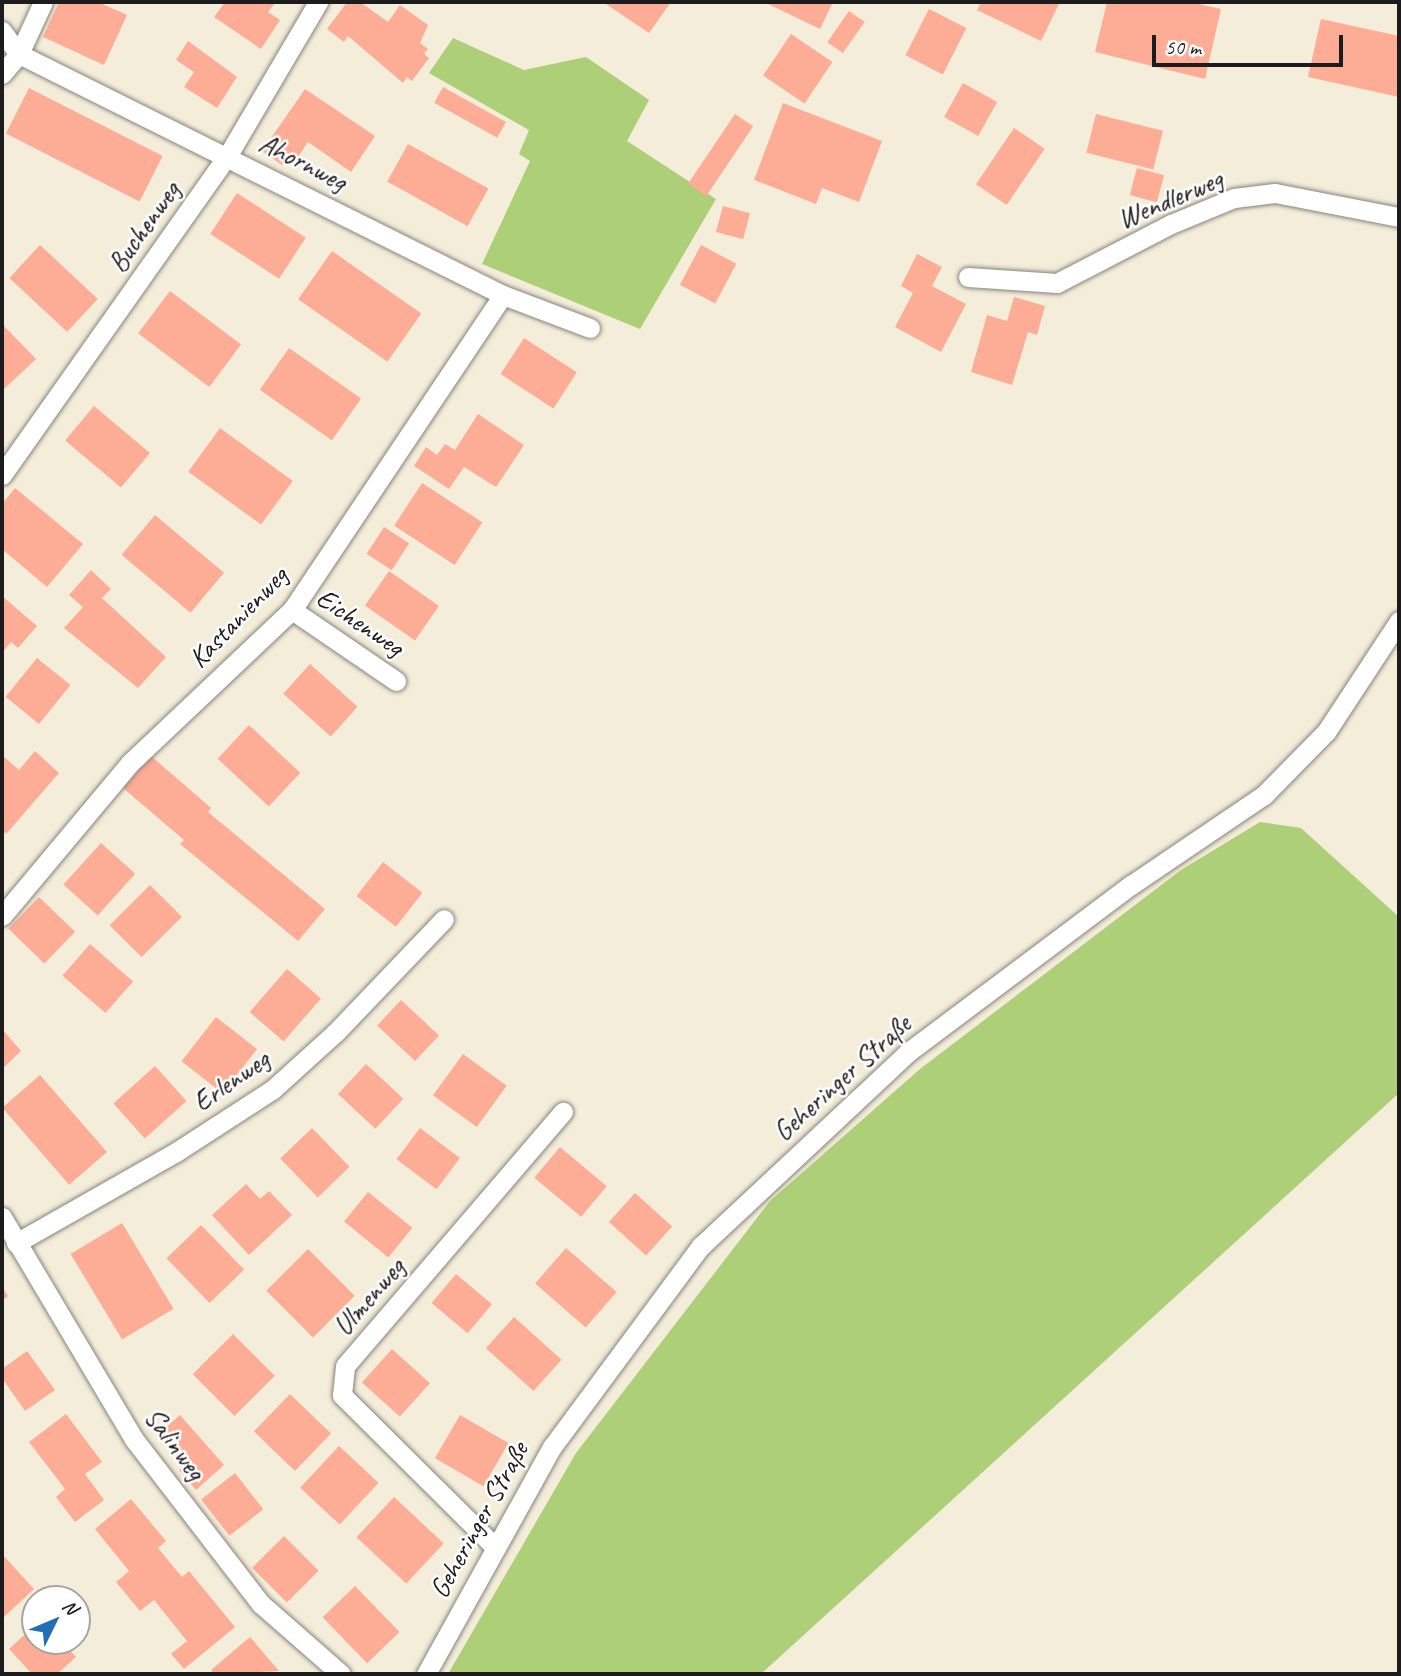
<!DOCTYPE html>
<html>
<head>
<meta charset="utf-8">
<style>
  body { margin:0 }
  #map { position:relative; width:1401px; height:1676px; overflow:hidden; background:#f4edda; font-family:Caveat,sans-serif }
  div>[style] { position:absolute }
  [style*='--x'] { left:calc(var(--x)*1px); top:calc(var(--y)*1px); width:calc(var(--w)*1px); rotate:calc(var(--a)*1deg) }
  .green>* { inset:0; background:#accf77 }
  .building>* { inset:0; background:#fdac96; transform-origin:0 0 }
  .roads { filter:drop-shadow(0 0 2px #88847b) drop-shadow(0 0 2px #88847b) }
  .minor>* { height:19px; margin:-9.5px; padding:0 9.5px; transform-origin:9.5px; border-radius:9.5px; background:#fff }
  span { translate:-50% -50%; white-space:nowrap; text-align:center; line-height:1.15; -webkit-text-stroke:5px #fff; paint-order:stroke }
  .street-label { font-size:28px; color:#1c1c1c }
  .frame { position:absolute; inset:0; border:4px solid #1c1c1c; pointer-events:none }
  .north { position:absolute; left:21px; top:1585px; width:70px; height:70px; box-sizing:border-box; background:#fff; border:2px solid #a4a4a4; border-radius:50%; rotate:47deg; font-size:19px; font-weight:700; line-height:28px; text-align:center; color:#1c1c1c }
  .north::after { content:''; display:block; margin:auto; width:24px; height:32px; background:#1f6fb2; clip-path:polygon(50% 0,100% 100%,50% 72%,0 100%) }
  .scale { position:absolute; left:1152px; top:35px; width:191px; height:32px; box-sizing:border-box; border:4px solid #1c1c1c; border-top:0; padding-left:9px; font-size:21px; line-height:24px; white-space:nowrap; color:#1c1c1c; -webkit-text-stroke:5px #fff; paint-order:stroke }
</style>
</head>
<body>
<div id="map">
  <div class="green">
    <i style="clip-path:polygon(453px 38px,524px 70px,586px 57px,649px 100px,627px 141px,716px 199px,640px 329px,482px 264px,530px 161px,519px 154px,529px 130px,429px 73px)"></i>
    <i style="clip-path:polygon(1260px 822px,1301px 828px,1399px 917px,1399px 1093px,761px 1674px,448px 1674px,576px 1453px,770px 1201px,920px 1069px,1181px 870px)"></i>
  </div>
  <div class="building">
    <i style="clip-path:polygon(59px 2px,98px 2px,127px 15px,104px 65px,43px 37px)"></i>
    <i style="clip-path:polygon(225px 2px,276px 2px,268px 12px,280px 20px,261px 49px,214px 17px)"></i>
    <i style="clip-path:polygon(347px 2px,360px 2px,388px 22px,400px 5px,428px 25px,420px 43px,428px 49px,424px 54px,429px 58px,412px 81px,407px 77px,403px 83px,348px 36px,344px 42px,327px 29px)"></i>
    <i style="clip-path:polygon(603px 2px,671px 2px,649px 33px)"></i>
    <i style="clip-path:polygon(764px 2px,833px 2px,820px 29px)"></i>
    <i style="clip-path:polygon(981px 2px,1060px 2px,1041px 41px,977px 10px)"></i>
    <i style="clip-path:polygon(1107px 2px,1190px 2px,1221px 9px,1205px 79px,1095px 52px)"></i>
    <i style="left:929px;top:9px;width:42px;height:52px;rotate:27deg"></i>
    <i style="left:849px;top:11px;width:19px;height:38px;rotate:35deg"></i>
    <i style="clip-path:polygon(1321px 19px,1399px 36px,1399px 97px,1308px 77px)"></i>
    <i style="left:791px;top:34px;width:50px;height:50px;rotate:34deg"></i>
    <i style="clip-path:polygon(188px 41px,237px 77px,217px 108px,184px 87px,194px 72px,176px 60px)"></i>
    <i style="left:963px;top:83px;width:39px;height:39px;rotate:29deg"></i>
    <i style="left:443px;top:87px;width:72px;height:18px;rotate:29deg"></i>
    <i style="left:29px;top:88px;width:150px;height:51px;rotate:27deg"></i>
    <i style="clip-path:polygon(305px 89px,375px 136px,351px 172px,308px 142px,296px 160px,288px 156px,282px 165px,262px 151px)"></i>
    <i style="clip-path:polygon(783px 103px,882px 141px,859px 202px,822px 188px,816px 204px,754px 180px)"></i>
    <i style="left:735px;top:114px;width:22px;height:84px;rotate:34deg"></i>
    <i style="left:1096px;top:114px;width:69px;height:40px;rotate:14deg"></i>
    <i style="left:1014px;top:128px;width:37px;height:68px;rotate:34deg"></i>
    <i style="left:408px;top:144px;width:92px;height:43px;rotate:29deg"></i>
    <i style="left:1137px;top:168px;width:28px;height:28px;rotate:15deg"></i>
    <i style="left:237px;top:193px;width:82px;height:49px;rotate:33deg"></i>
    <i style="left:723px;top:206px;width:28px;height:27px;rotate:15deg"></i>
    <i style="left:40px;top:245px;width:79px;height:45px;rotate:43deg"></i>
    <i style="left:701px;top:245px;width:40px;height:45px;rotate:28deg"></i>
    <i style="left:332px;top:251px;width:109px;height:59px;rotate:35deg"></i>
    <i style="clip-path:polygon(917px 254px,942px 267px,932px 286px,966px 304px,941px 352px,895px 327px,913px 293px,901px 286px)"></i>
    <i style="left:170px;top:291px;width:89px;height:53px;rotate:37deg"></i>
    <i style="clip-path:polygon(1014px 297px,1045px 306px,1037px 335px,1028px 332px,1012px 385px,971px 372px,987px 315px,1007px 321px)"></i>
    <i style="clip-path:polygon(3px 325px,36px 359px,4px 389px,2px 386px)"></i>
    <i style="left:524px;top:338px;width:63px;height:43px;rotate:33deg"></i>
    <i style="left:289px;top:348px;width:88px;height:51px;rotate:35deg"></i>
    <i style="left:94px;top:406px;width:73px;height:45px;rotate:40deg"></i>
    <i style="clip-path:polygon(478px 414px,524px 445px,496px 487px,464px 467px,449px 489px,414px 466px,426px 447px,437px 455px,445px 444px,455px 450px)"></i>
    <i style="left:220px;top:428px;width:90px;height:54px;rotate:36deg"></i>
    <i style="left:422px;top:483px;width:72px;height:51px;rotate:33deg"></i>
    <i style="clip-path:polygon(15px 488px,83px 544px,47px 587px,2px 549px,2px 504px)"></i>
    <i style="left:155px;top:515px;width:90px;height:52px;rotate:40deg"></i>
    <i style="left:384px;top:527px;width:30px;height:32px;rotate:33deg"></i>
    <i style="clip-path:polygon(91px 570px,111px 589px,102px 598px,166px 657px,138px 688px,64px 628px,83px 607px,69px 595px)"></i>
    <i style="left:389px;top:571px;width:61px;height:42px;rotate:35deg"></i>
    <i style="clip-path:polygon(2px 596px,37px 626px,18px 648px,11px 642px,2px 653px)"></i>
    <i style="left:37px;top:658px;width:43px;height:50px;rotate:39deg"></i>
    <i style="left:310px;top:664px;width:64px;height:40px;rotate:42deg"></i>
    <i style="left:249px;top:725px;width:70px;height:46px;rotate:43deg"></i>
    <i style="clip-path:polygon(35px 751px,59px 773px,6px 834px,2px 830px,2px 755px,19px 770px)"></i>
    <i style="clip-path:polygon(151px 756px,211px 808px,208px 812px,325px 909px,298px 941px,180px 844px,184px 840px,123px 788px)"></i>
    <i style="left:101px;top:843px;width:46px;height:56px;rotate:42deg"></i>
    <i style="left:383px;top:862px;width:50px;height:43px;rotate:38deg"></i>
    <i style="left:150px;top:885px;width:45px;height:57px;rotate:45deg"></i>
    <i style="left:39px;top:897px;width:50px;height:44px;rotate:44deg"></i>
    <i style="left:90px;top:944px;width:57px;height:42px;rotate:41deg"></i>
    <i style="left:287px;top:969px;width:45px;height:57px;rotate:41deg"></i>
    <i style="left:401px;top:1000px;width:52px;height:35px;rotate:43deg"></i>
    <i style="left:216px;top:1017px;width:52px;height:56px;rotate:38deg"></i>
    <i style="clip-path:polygon(2px 1029px,21px 1051px,2px 1069px)"></i>
    <i style="left:463px;top:1054px;width:54px;height:51px;rotate:36deg"></i>
    <i style="left:366px;top:1064px;width:51px;height:41px;rotate:43deg"></i>
    <i style="left:155px;top:1066px;width:47px;height:56px;rotate:48deg"></i>
    <i style="left:40px;top:1075px;width:102px;height:50px;rotate:49deg"></i>
    <i style="left:312px;top:1128px;width:54px;height:44px;rotate:46deg"></i>
    <i style="left:420px;top:1128px;width:50px;height:39px;rotate:37deg"></i>
    <i style="left:560px;top:1147px;width:61px;height:40px;rotate:40deg"></i>
    <i style="clip-path:polygon(246px 1184px,260px 1199px,269px 1191px,292px 1215px,249px 1255px,212px 1215px)"></i>
    <i style="left:368px;top:1192px;width:57px;height:38px;rotate:39deg"></i>
    <i style="left:635px;top:1193px;width:50px;height:39px;rotate:42deg"></i>
    <i style="left:122px;top:1223px;width:100px;height:60px;rotate:59deg"></i>
    <i style="left:201px;top:1225px;width:62px;height:48px;rotate:46deg"></i>
    <i style="left:566px;top:1248px;width:67px;height:47px;rotate:41deg"></i>
    <i style="left:308px;top:1249px;width:66px;height:59px;rotate:45deg"></i>
    <i style="left:456px;top:1274px;width:47px;height:38px;rotate:40deg"></i>
    <i style="clip-path:polygon(2px 1287px,8px 1296px,2px 1301px)"></i>
    <i style="left:514px;top:1317px;width:64px;height:42px;rotate:42deg"></i>
    <i style="left:233px;top:1334px;width:59px;height:57px;rotate:45deg"></i>
    <i style="left:392px;top:1349px;width:51px;height:45px;rotate:42deg"></i>
    <i style="clip-path:polygon(27px 1351px,55px 1390px,25px 1411px,2px 1378px,2px 1369px)"></i>
    <i style="left:290px;top:1394px;width:57px;height:52px;rotate:44deg"></i>
    <i style="clip-path:polygon(66px 1414px,102px 1462px,85px 1474px,104px 1500px,75px 1522px,56px 1497px,65px 1489px,29px 1442px)"></i>
    <i style="clip-path:polygon(180px 1415px,224px 1465px,196px 1490px,179px 1470px,188px 1462px,162px 1431px)"></i>
    <i style="left:460px;top:1415px;width:56px;height:50px;rotate:30deg"></i>
    <i style="left:339px;top:1446px;width:54px;height:57px;rotate:43deg"></i>
    <i style="left:235px;top:1473px;width:46px;height:43px;rotate:52deg"></i>
    <i style="left:394px;top:1497px;width:68px;height:55px;rotate:43deg"></i>
    <i style="clip-path:polygon(131px 1499px,166px 1541px,158px 1548px,182px 1577px,189px 1571px,235px 1627px,184px 1669px,171px 1654px,187px 1641px,154px 1600px,140px 1611px,116px 1582px,129px 1571px,95px 1529px)"></i>
    <i style="left:284px;top:1536px;width:49px;height:45px;rotate:45deg"></i>
    <i style="clip-path:polygon(2px 1554px,34px 1589px,4px 1617px,2px 1614px)"></i>
    <i style="left:355px;top:1586px;width:64px;height:45px;rotate:46deg"></i>
    <i style="clip-path:polygon(35px 1625px,35px 1641px,62px 1641px,76px 1657px,57px 1674px,32px 1674px,9px 1649px)"></i>
    <i style="clip-path:polygon(250px 1637px,279px 1671px,214px 1674px,211px 1670px)"></i>
  </div>
  <div class="roads">
    <div class="minor">
      <i style="--x:2;--y:31;--w:29;--a:54"></i>
      <i style="--x:19;--y:54;--w:541;--a:26.47"></i>
      <i style="--x:503;--y:295;--w:93;--a:20.8"></i>
      <i style="--x:2;--y:74;--w:26;--a:-50"></i>
      <i style="--x:19;--y:54;--w:57;--a:-65.2"></i>
      <i style="--x:968;--y:277;--w:89;--a:3.9"></i>
      <i style="--x:1057;--y:283;--w:128;--a:-27.4"></i>
      <i style="--x:1171;--y:224;--w:68;--a:-22.4"></i>
      <i style="--x:1234;--y:198;--w:41;--a:-7"></i>
      <i style="--x:1275;--y:193;--w:126;--a:11"></i>
      <i style="--x:2;--y:475;--w:392;--a:-54.8"></i>
      <i style="--x:228;--y:155;--w:178;--a:-59.5"></i>
      <i style="--x:292;--y:610;--w:126;--a:34.3"></i>
      <i style="--x:2;--y:916;--w:199;--a:-50.1"></i>
      <i style="--x:130;--y:763;--w:223;--a:-43.4"></i>
      <i style="--x:292;--y:610;--w:379;--a:-56.2"></i>
      <i style="--x:2;--y:1217;--w:257;--a:59.3"></i>
      <i style="--x:133;--y:1438;--w:210;--a:52.4"></i>
      <i style="--x:261;--y:1604;--w:106;--a:41.2"></i>
      <i style="--x:16;--y:1243;--w:184;--a:-29.6"></i>
      <i style="--x:176;--y:1152;--w:114;--a:-32.9"></i>
      <i style="--x:272;--y:1090;--w:86;--a:-42.2"></i>
      <i style="--x:336;--y:1032;--w:156;--a:-46.3"></i>
      <i style="--x:493;--y:1545;--w:213;--a:-135.2"></i>
      <i style="--x:342;--y:1395;--w:29;--a:-84"></i>
      <i style="--x:345;--y:1366;--w:335;--a:-49.4"></i>
      <i style="--x:426;--y:1674;--w:260;--a:-61"></i>
      <i style="--x:552;--y:1447;--w:250;--a:-53.5"></i>
      <i style="--x:701;--y:1246;--w:282;--a:-43.1"></i>
      <i style="--x:907;--y:1053;--w:280;--a:-36.9"></i>
      <i style="--x:1131;--y:885;--w:161;--a:-34.1"></i>
      <i style="--x:1264;--y:795;--w:88;--a:-45.5"></i>
      <i style="--x:1326;--y:732;--w:133;--a:-56.7"></i>
    </div>
  </div>
  <div class="street-label">
    <span style="left:303px;top:162px;rotate:27deg">Ahornweg</span>
    <span style="left:1170px;top:199px;rotate:-23deg">Wendlerweg</span>
    <span style="left:144px;top:227px;rotate:-55deg">Buchenweg</span>
    <span style="left:238px;top:617px;rotate:-46deg">Kastanienweg</span>
    <span style="left:360px;top:622px;rotate:34deg">Eichenweg</span>
    <span style="left:842px;top:1078px;rotate:-42deg">Geheringer Straße</span>
    <span style="left:231px;top:1081px;rotate:-35deg">Erlenweg</span>
    <span style="left:369px;top:1297px;rotate:-49deg">Ulmenweg</span>
    <span style="left:175px;top:1444px;rotate:54deg">Salinweg</span>
    <span style="left:479px;top:1520px;rotate:-61deg">Geheringer Straße</span>
  </div>
  <div class="frame"></div>
  <div class="north">N</div>
  <div class="scale">50 m</div>
</div>
</body>
</html>
